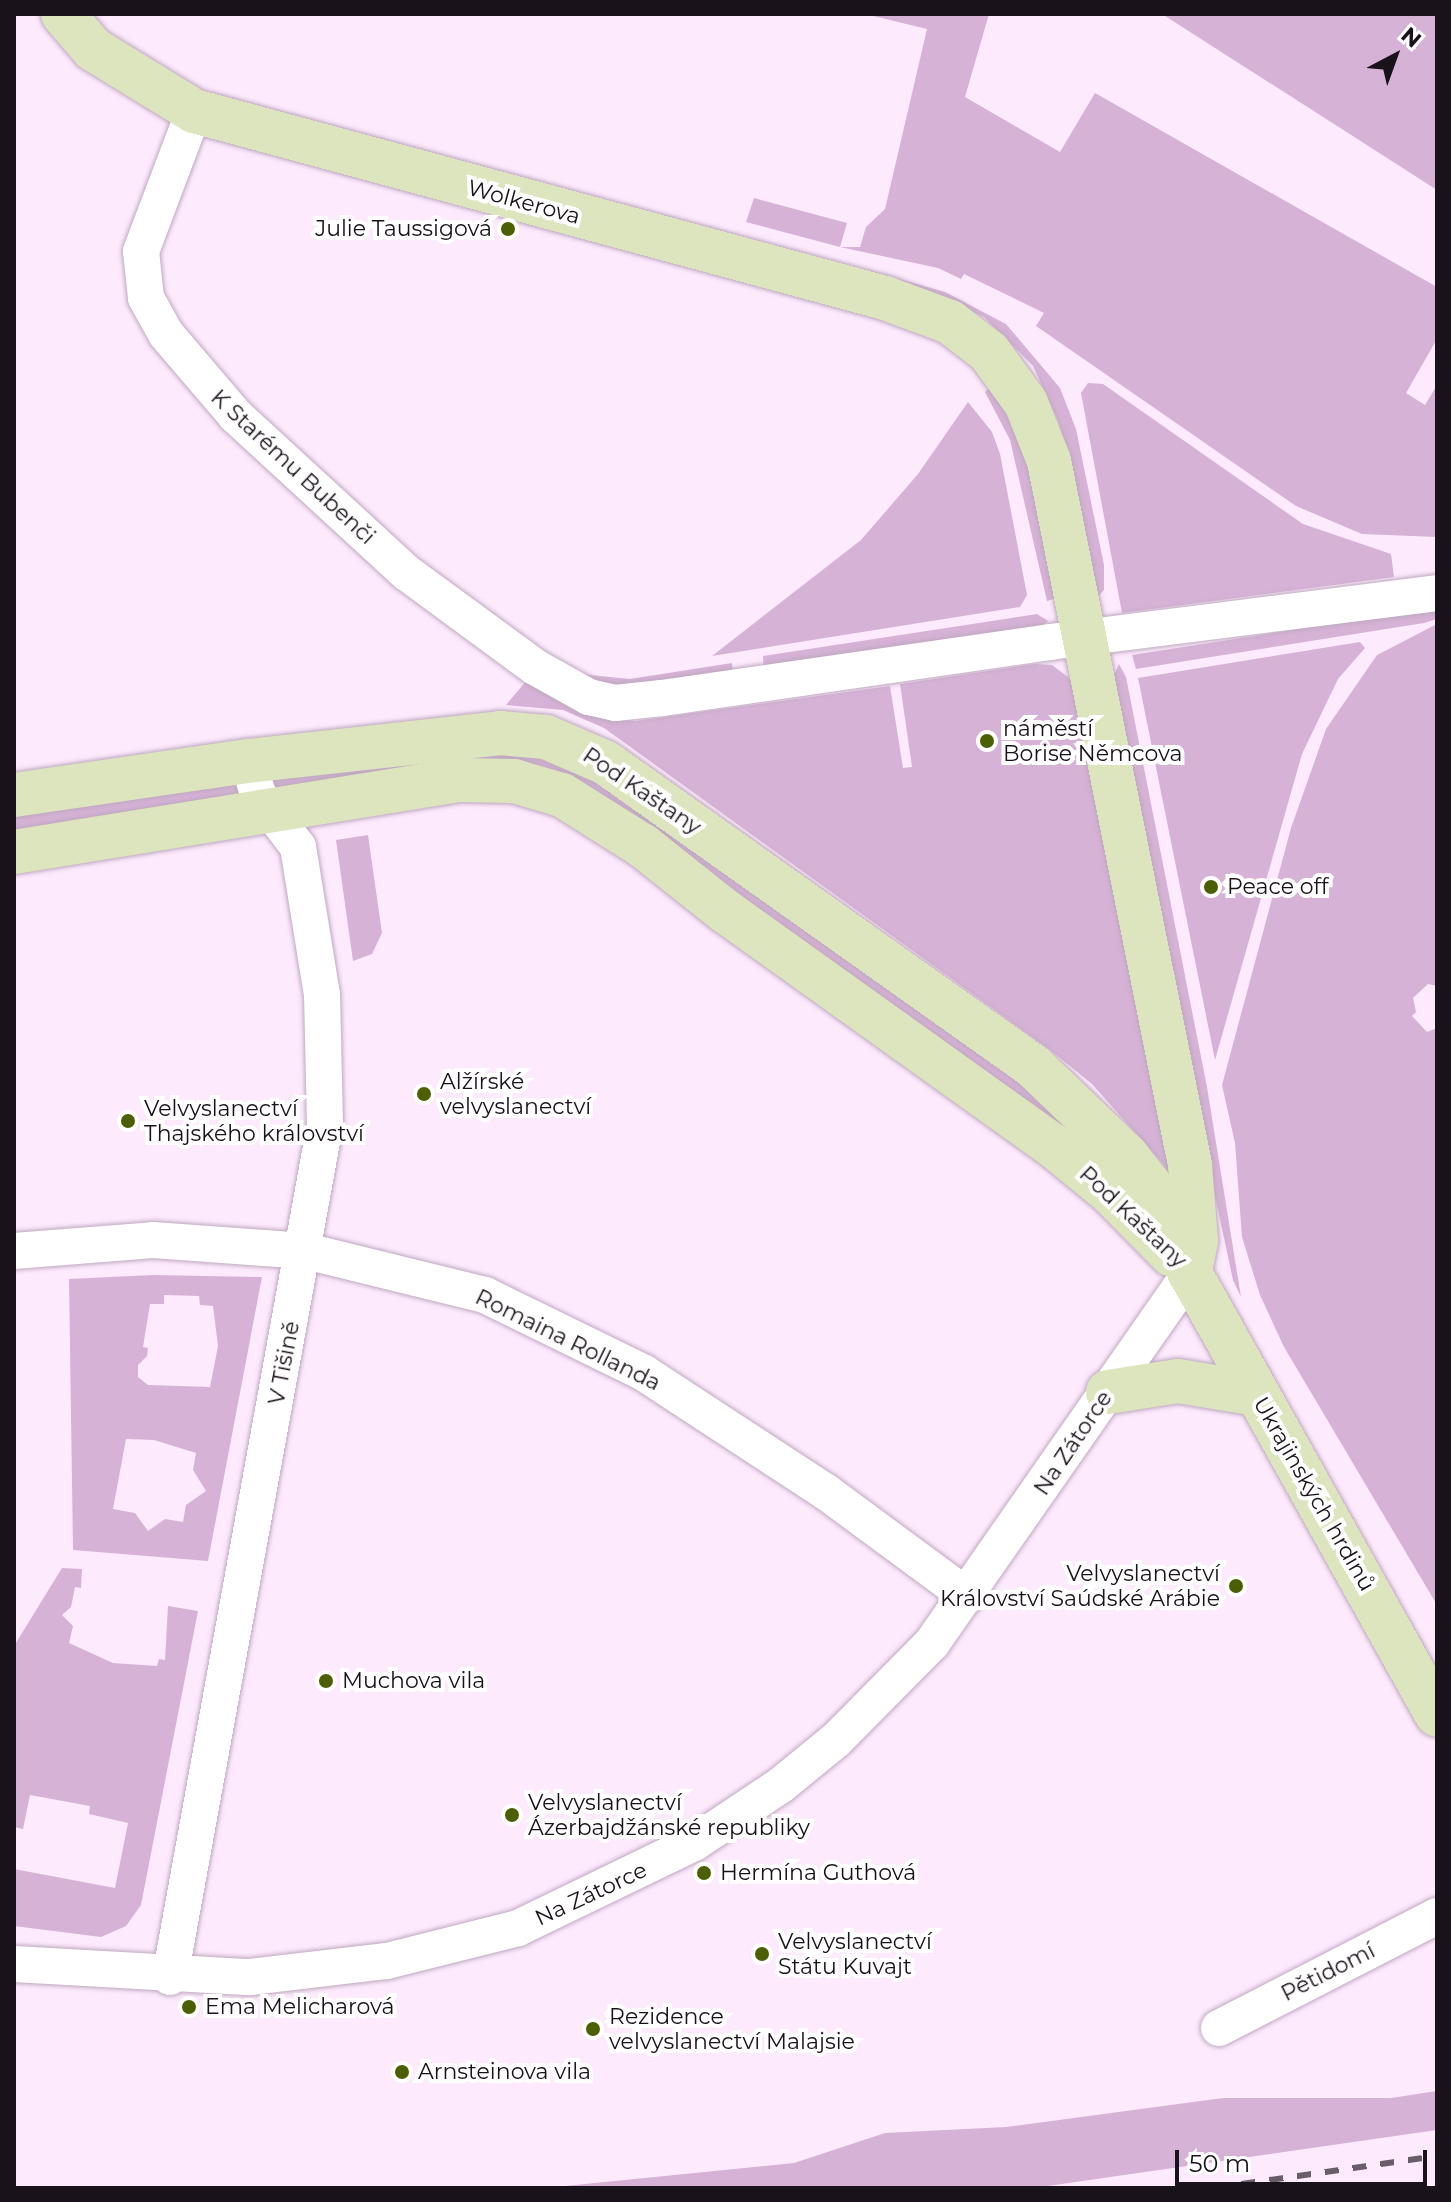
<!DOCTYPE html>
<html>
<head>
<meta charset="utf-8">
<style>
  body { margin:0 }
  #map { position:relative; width:1451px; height:2202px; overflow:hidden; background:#fdeafd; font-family:Montserrat,sans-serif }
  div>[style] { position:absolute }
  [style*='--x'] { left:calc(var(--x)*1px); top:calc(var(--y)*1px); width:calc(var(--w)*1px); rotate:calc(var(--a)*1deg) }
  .green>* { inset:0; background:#d6b2d7 }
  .roads { filter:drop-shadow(0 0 2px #bfa8bf) drop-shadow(0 0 2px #bfa8bf) }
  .street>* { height:36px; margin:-18px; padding:0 18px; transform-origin:18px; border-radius:18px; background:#fff }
  .secondary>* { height:44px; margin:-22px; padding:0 22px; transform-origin:22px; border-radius:22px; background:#dde5bf }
  .rail>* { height:6px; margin-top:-3px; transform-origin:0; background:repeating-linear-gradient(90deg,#695d69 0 14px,transparent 0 28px) }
  .dots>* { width:22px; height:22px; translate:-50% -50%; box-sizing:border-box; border:4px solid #fff; border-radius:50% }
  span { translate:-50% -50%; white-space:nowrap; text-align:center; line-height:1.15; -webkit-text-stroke:8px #fff; paint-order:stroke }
  .street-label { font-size:22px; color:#1a121a }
  .poi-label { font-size:22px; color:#1a121a }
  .right { translate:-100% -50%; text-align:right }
  .left { translate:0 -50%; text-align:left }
  .frame { position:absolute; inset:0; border:16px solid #1a121a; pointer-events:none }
  .north { position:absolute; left:1355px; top:16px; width:80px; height:80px; -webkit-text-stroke:6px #fff; paint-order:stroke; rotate:41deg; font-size:22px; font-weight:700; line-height:32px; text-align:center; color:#1a121a }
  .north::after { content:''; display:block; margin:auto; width:28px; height:36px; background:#1a121a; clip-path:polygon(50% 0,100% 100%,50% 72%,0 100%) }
  .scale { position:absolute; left:1175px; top:2150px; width:252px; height:36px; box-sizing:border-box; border:4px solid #1a121a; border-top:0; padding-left:10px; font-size:24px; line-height:28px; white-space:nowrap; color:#1a121a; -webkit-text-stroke:6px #fff; paint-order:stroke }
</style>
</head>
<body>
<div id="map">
  <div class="green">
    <i style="clip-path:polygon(865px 14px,989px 14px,965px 97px,1060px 152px,1095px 93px,1437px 287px,1437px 339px,1406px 393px,1425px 405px,1437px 385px,1437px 537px,1362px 534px,1296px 506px,1036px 326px,1044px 313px,964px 274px,961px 279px,938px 268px,840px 247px,746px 222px,754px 198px,847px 223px,840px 247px,860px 247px,866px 227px,885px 209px,927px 29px)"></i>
    <i style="clip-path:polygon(1162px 14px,1437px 14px,1437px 190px)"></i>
    <i style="clip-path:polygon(871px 271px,945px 292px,1006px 324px,1060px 388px,1076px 429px,1104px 565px,1104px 590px,1095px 599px,1059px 423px,1033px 366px,984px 317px,943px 297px,870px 276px)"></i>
    <i style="clip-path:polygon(1088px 383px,1103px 384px,1303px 524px,1391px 554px,1394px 577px,1122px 613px,1081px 393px)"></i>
    <i style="clip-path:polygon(991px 386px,1025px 444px,1057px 598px,1047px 601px,1010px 440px,985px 392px)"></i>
    <i style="clip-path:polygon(968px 402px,992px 432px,1000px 454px,1027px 595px,1020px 607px,712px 656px,861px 540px,918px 474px)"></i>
    <i style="clip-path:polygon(1434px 608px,1437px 619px,1424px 623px,1136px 669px,1132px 655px)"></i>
    <i style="clip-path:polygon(1037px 614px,1048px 621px,1041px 627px,764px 673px,763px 656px)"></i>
    <i style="clip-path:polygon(1437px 624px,1437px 986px,1428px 984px,1413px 998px,1416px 1012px,1412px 1016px,1427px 1032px,1437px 1028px,1437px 1605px,1284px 1347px,1260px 1295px,1242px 1237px,1235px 1143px,1222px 1085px,1291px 828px,1326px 729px,1377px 655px)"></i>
    <i style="clip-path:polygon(1360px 642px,1365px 648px,1338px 679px,1302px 754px,1215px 1060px,1138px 678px)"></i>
    <i style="clip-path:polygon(732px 663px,733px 677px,616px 693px,580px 674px,630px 679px)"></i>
    <i style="clip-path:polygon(1035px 664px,1052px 665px,1072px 680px,1172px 1174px,1092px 1084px,1049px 1049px,604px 728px,563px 710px,506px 705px,532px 674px,618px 720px,636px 721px,890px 686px,903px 768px,912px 767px,900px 684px)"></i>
    <i style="clip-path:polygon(1119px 664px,1126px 677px,1207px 1087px,1241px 1297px,1233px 1280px,1195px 1103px,1113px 677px)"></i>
    <i style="clip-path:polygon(551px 751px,1036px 1082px,1152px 1201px,575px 788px,280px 798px,268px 781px,276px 773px)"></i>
    <i style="clip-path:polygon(228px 781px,238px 787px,239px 797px,14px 837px,14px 812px)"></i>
    <i style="clip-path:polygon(368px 835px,382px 933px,372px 954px,353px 961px,336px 840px)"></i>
    <i style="clip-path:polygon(evenodd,153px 1275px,262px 1277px,208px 1561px,73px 1550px,69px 1279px,153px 1275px,164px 1295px,199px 1296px,200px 1305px,213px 1306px,218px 1346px,210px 1387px,148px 1385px,138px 1377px,138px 1365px,147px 1356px,148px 1348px,143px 1347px,150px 1304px,164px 1304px,164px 1295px,153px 1275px,126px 1439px,154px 1440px,196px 1453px,193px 1470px,206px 1491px,186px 1505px,183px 1522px,165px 1519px,148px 1531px,135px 1513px,113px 1509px,126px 1439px)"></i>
    <i style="clip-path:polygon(62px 1568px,82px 1569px,81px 1588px,75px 1587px,71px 1607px,62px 1615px,73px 1626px,69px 1643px,113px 1663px,157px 1666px,159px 1659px,165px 1660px,168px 1606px,198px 1611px,141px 1905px,126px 1926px,101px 1937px,14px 1926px,14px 1869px,115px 1888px,128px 1823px,89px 1814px,90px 1806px,30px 1795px,23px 1829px,14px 1827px,14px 1646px)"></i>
    <i style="clip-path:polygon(1437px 2091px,1437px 2130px,1034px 2188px,545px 2188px,794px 2163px,885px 2133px,1006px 2127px,1223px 2098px,1391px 2098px)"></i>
  </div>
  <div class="roads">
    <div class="street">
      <i style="--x:194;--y:111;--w:150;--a:110.7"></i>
      <i style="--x:141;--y:251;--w:47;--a:83.9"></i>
      <i style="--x:146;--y:298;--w:41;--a:60.9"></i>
      <i style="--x:166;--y:334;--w:108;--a:49.5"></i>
      <i style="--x:236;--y:416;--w:232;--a:42.6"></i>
      <i style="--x:407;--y:573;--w:159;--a:36.3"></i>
      <i style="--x:535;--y:667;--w:62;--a:29.1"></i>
      <i style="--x:589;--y:697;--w:27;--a:13"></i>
      <i style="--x:615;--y:703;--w:47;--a:-6.1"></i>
      <i style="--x:662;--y:698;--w:392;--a:-8.2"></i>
      <i style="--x:1050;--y:642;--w:390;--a:-7.2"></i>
      <i style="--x:14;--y:1251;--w:139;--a:-4.5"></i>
      <i style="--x:153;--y:1240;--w:153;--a:4.1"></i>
      <i style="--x:306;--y:1251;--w:184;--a:13.8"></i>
      <i style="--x:485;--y:1295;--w:177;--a:26.1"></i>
      <i style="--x:644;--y:1373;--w:217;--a:33.2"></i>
      <i style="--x:826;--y:1492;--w:175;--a:36.4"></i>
      <i style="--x:14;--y:1964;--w:236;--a:3.2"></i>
      <i style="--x:250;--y:1977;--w:138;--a:-6.7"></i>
      <i style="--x:387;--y:1961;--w:135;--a:-14.1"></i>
      <i style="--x:518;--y:1928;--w:195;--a:-25.8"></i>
      <i style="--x:694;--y:1843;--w:105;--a:-33.7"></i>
      <i style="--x:781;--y:1785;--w:71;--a:-39.3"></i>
      <i style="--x:836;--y:1740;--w:136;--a:-45.3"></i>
      <i style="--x:932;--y:1643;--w:451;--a:-55.1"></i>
      <i style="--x:170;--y:1977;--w:866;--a:-79.69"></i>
      <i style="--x:325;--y:1125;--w:130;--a:-91.3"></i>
      <i style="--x:322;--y:995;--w:150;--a:-99.2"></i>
      <i style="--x:298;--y:847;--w:66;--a:-127"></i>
      <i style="--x:258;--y:794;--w:34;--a:-107"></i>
      <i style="--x:1219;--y:2028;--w:245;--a:-27.2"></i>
    </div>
    <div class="secondary">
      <i style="--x:63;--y:14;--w:46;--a:49.4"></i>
      <i style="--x:93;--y:49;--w:119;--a:31.5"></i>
      <i style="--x:194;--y:111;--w:716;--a:15.14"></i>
      <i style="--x:885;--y:298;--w:69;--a:20.3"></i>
      <i style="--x:950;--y:322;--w:49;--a:37.6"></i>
      <i style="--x:989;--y:352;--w:63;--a:54"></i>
      <i style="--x:1026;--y:403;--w:62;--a:68.4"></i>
      <i style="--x:1049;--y:461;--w:718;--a:78.67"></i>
      <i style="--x:1190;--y:1165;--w:76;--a:85.5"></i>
      <i style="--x:1196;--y:1241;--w:33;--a:101"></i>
      <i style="--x:14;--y:795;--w:236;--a:-8.3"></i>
      <i style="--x:248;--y:761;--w:254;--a:-6.3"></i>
      <i style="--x:500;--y:733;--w:46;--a:5"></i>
      <i style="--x:546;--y:737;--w:65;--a:23.4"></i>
      <i style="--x:606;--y:763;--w:524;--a:35.36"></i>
      <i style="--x:1033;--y:1066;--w:130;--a:43.8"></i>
      <i style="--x:1127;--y:1156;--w:36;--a:52"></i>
      <i style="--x:1149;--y:1184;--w:98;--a:65.3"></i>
      <i style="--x:1190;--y:1273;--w:506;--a:60.8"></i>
      <i style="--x:14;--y:852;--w:449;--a:-9.2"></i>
      <i style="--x:457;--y:780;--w:57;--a:1"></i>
      <i style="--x:514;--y:781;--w:50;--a:16.3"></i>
      <i style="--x:562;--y:795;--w:96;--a:32.2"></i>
      <i style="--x:643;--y:846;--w:105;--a:38.4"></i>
      <i style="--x:725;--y:911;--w:407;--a:35.6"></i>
      <i style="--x:1056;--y:1148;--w:71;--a:39.3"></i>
      <i style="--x:1111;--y:1193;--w:86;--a:45.5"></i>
      <i style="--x:1108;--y:1392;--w:71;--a:-8.9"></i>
      <i style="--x:1178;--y:1381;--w:80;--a:9.3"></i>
    </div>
  </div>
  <div class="rail">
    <i style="--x:1214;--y:2188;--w:225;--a:-8.2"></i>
  </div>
  <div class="dots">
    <i style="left:508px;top:229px;background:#4d5f04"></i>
    <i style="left:987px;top:741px;background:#4d5f04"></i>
    <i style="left:1211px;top:887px;background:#4d5f04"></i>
    <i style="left:424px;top:1094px;background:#4d5f04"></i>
    <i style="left:128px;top:1121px;background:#4d5f04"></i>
    <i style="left:1236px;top:1586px;background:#4d5f04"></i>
    <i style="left:326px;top:1681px;background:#4d5f04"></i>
    <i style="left:512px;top:1815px;background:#4d5f04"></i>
    <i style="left:704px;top:1873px;background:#4d5f04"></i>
    <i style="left:762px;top:1954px;background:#4d5f04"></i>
    <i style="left:189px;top:2007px;background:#4d5f04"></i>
    <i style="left:593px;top:2029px;background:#4d5f04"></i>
    <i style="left:402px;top:2072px;background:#4d5f04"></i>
  </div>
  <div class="street-label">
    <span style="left:524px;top:202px;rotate:15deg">Wolkerova</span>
    <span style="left:293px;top:467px;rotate:43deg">K Starému Bubenči</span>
    <span style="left:642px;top:791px;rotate:34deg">Pod Kaštany</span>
    <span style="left:1133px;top:1217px;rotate:43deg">Pod Kaštany</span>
    <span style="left:568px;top:1340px;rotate:26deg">Romaina Rollanda</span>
    <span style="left:284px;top:1363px;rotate:-79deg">V Tišině</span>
    <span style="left:1073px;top:1443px;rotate:-56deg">Na Zátorce</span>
    <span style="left:1314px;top:1494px;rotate:60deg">Ukrajinských hrdinů</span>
    <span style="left:591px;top:1894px;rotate:-25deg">Na Zátorce</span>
    <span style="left:1328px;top:1972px;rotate:-27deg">Pětidomí</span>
  </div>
  <div class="poi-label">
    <span class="right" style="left:492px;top:229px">Julie Taussigová</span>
    <span class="left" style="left:1003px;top:741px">náměstí<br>Borise Němcova</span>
    <span class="left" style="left:1227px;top:887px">Peace off</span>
    <span class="left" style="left:440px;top:1094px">Alžírské<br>velvyslanectví</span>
    <span class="left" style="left:144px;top:1121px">Velvyslanectví<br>Thajského království</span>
    <span class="right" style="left:1220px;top:1586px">Velvyslanectví<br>Království Saúdské Arábie</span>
    <span class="left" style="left:342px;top:1681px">Muchova vila</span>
    <span class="left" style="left:528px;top:1815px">Velvyslanectví<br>Ázerbajdžánské republiky</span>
    <span class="left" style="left:720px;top:1873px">Hermína Guthová</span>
    <span class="left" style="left:778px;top:1954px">Velvyslanectví<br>Státu Kuvajt</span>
    <span class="left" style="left:205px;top:2007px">Ema Melicharová</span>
    <span class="left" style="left:609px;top:2029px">Rezidence<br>velvyslanectví Malajsie</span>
    <span class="left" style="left:418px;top:2072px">Arnsteinova vila</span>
  </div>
  <div class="frame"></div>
  <div class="north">N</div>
  <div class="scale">50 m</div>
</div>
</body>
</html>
